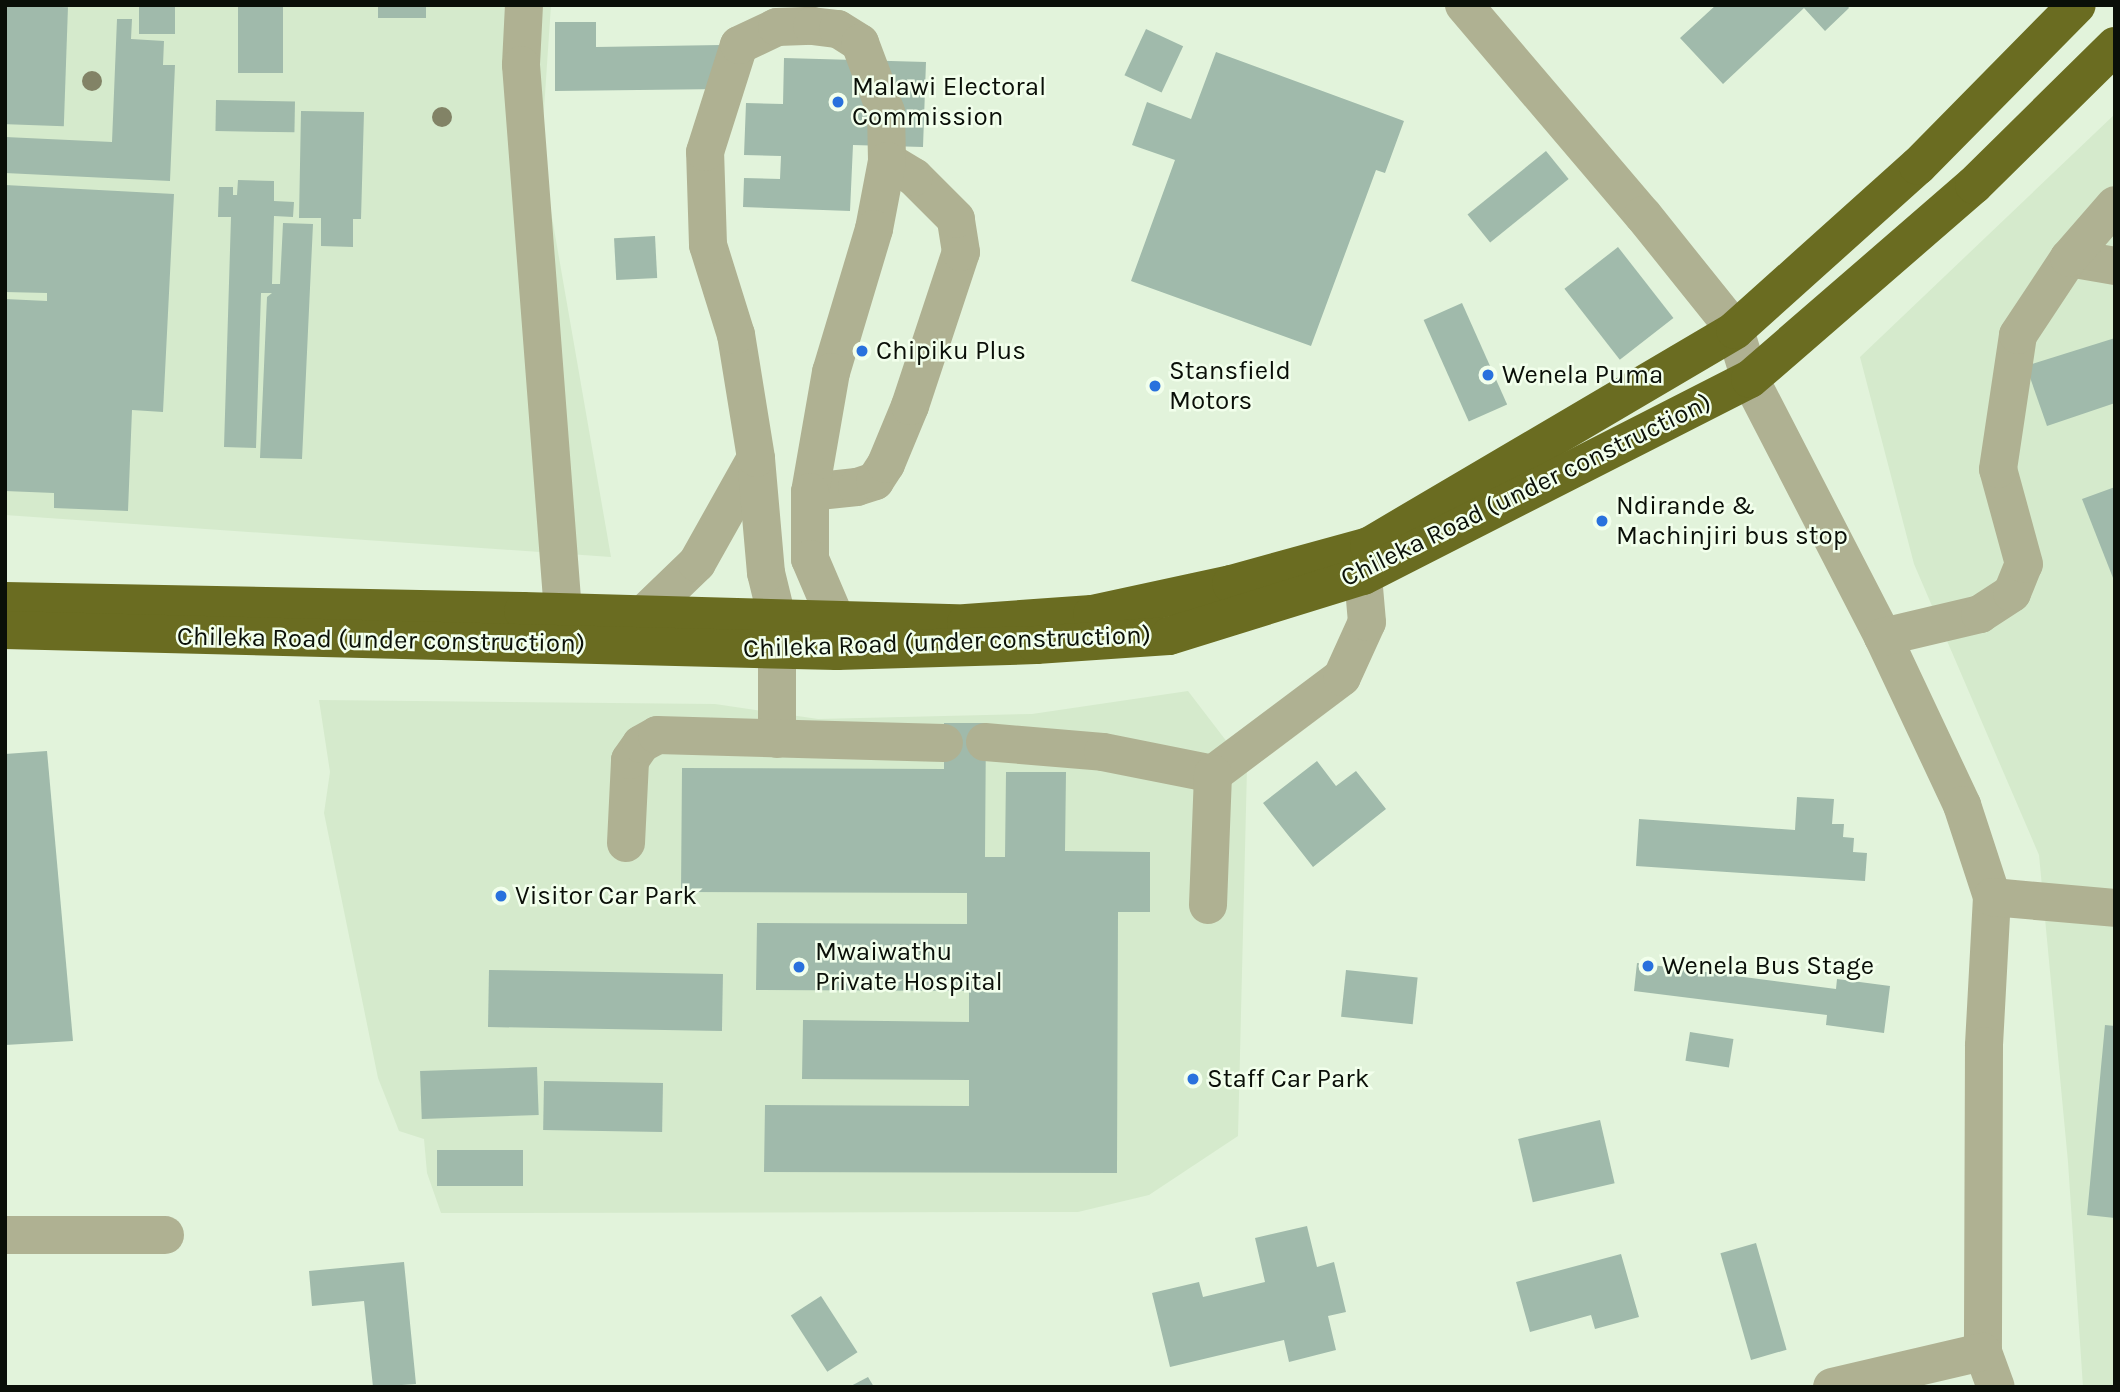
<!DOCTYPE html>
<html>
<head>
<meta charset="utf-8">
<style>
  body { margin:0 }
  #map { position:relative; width:2120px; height:1392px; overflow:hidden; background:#e2f3db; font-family:Karla,sans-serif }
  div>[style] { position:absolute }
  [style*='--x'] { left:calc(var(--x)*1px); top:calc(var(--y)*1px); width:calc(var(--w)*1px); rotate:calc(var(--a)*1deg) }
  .built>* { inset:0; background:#d5eacc }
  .building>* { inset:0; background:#a0baab; transform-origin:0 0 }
  .minor>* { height:38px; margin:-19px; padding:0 19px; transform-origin:19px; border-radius:19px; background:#afb192 }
  .highway>* { height:38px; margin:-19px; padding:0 19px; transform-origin:19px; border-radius:19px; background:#6a6c21 }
  .trees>* { width:20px; height:20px; margin:-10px; border-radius:50%; background:#828366 }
  .dots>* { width:19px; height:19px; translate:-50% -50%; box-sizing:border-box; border:4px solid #f2ffec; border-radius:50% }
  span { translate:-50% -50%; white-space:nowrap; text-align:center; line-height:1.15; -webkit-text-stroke:5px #f2ffec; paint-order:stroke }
  .poi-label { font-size:26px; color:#0a0f08 }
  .left { translate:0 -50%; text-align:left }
  .street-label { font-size:26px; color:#0a0f08 }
  .frame { position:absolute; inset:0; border:7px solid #0a0f08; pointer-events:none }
</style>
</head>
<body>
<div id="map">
  <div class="built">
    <i style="clip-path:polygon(5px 5px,551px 5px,541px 154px,611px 557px,5px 515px)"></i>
    <i style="clip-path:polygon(2115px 114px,2115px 1387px,2083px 1387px,2068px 1162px,2039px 855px,1914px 564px,1860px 357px)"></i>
    <i style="clip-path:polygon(1188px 691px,1247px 768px,1238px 1136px,1149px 1195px,1078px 1212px,441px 1213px,427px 1173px,424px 1139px,399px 1131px,378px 1078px,324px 813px,330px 772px,319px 700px,715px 704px,818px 719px,1032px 714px)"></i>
  </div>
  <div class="building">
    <i style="left:5px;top:5px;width:63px;height:119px;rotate:2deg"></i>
    <i style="left:139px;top:5px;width:36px;height:29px"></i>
    <i style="left:238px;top:5px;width:45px;height:68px"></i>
    <i style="left:378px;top:5px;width:48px;height:13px"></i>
    <i style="clip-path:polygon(1716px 5px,1847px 5px,1849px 8px,1825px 31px,1804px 8px,1723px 84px,1680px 38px)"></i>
    <i style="clip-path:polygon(117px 19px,132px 19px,131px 39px,164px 41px,163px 65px,175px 65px,170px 181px,5px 173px,5px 137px,112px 142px)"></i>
    <i style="clip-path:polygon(555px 22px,596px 22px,596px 47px,721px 45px,722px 89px,555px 91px)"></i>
    <i style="left:1146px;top:29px;width:41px;height:51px;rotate:25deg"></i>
    <i style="clip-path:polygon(1216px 52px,1404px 121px,1385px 173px,1376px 170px,1311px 346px,1131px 281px,1175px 160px,1132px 145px,1147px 102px,1191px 119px)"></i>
    <i style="clip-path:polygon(784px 58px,926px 62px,923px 147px,853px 145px,850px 211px,743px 207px,744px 178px,780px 179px,781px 156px,744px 155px,746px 103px,783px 104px)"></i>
    <i style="left:216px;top:100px;width:79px;height:31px;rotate:1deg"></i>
    <i style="clip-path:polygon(301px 111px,364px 112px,361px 219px,353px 219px,353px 247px,321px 246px,321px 218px,299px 218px)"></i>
    <i style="left:1546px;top:151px;width:36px;height:101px;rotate:51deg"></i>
    <i style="clip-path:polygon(238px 180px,274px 181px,274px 201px,294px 202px,293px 217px,274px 216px,272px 284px,280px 284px,283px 223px,313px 224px,302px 459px,260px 458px,267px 297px,272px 293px,261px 293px,256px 448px,224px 447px,231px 217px,218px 217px,219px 187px,233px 187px,233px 195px,237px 195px)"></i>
    <i style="clip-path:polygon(5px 185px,174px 194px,163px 412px,132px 410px,128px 511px,54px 508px,54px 493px,5px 491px,5px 299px,47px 301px,47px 293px,5px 292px)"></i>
    <i style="left:655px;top:236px;width:42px;height:41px;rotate:87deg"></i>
    <i style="left:1618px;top:247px;width:90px;height:68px;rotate:52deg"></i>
    <i style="left:1462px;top:303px;width:111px;height:42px;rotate:66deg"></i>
    <i style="clip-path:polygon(2115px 338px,2115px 403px,2047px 426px,2026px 366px)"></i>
    <i style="clip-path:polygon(2115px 487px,2115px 583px,2082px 499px)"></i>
    <i style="clip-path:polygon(944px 723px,986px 723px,985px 857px,1005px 857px,1006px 772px,1066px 772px,1065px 851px,1150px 852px,1150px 912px,1118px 912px,1117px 1173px,764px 1172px,765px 1105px,969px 1106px,969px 1080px,802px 1079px,803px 1020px,969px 1022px,969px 991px,756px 990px,757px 923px,967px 924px,967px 893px,681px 892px,682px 768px,944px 769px)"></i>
    <i style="clip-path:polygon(47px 751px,73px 1041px,5px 1045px,5px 754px)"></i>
    <i style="clip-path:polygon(1317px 761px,1336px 786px,1356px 771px,1386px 809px,1313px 867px,1263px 803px)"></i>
    <i style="clip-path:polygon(1797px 797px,1834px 799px,1832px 824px,1844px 824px,1843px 837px,1854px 838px,1853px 852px,1867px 853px,1865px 881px,1636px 866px,1639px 819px,1795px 830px)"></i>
    <i style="clip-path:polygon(1637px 963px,1836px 989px,1837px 979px,1890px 986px,1884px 1033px,1826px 1025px,1827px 1015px,1634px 991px)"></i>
    <i style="left:489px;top:970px;width:234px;height:57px;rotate:1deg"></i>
    <i style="left:1346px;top:970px;width:72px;height:47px;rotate:6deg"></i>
    <i style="clip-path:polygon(2105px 1025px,2115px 1026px,2115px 1218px,2087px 1215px)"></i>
    <i style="left:1690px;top:1032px;width:44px;height:29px;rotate:9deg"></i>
    <i style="left:537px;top:1067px;width:48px;height:117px;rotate:88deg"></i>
    <i style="left:544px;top:1081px;width:119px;height:49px;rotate:1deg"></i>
    <i style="left:1600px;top:1120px;width:65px;height:84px;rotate:77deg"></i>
    <i style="left:437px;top:1150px;width:86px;height:36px"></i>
    <i style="clip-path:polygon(1307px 1226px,1317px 1267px,1334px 1262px,1346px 1312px,1328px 1316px,1336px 1350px,1289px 1362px,1284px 1340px,1170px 1367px,1152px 1293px,1199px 1282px,1203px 1297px,1265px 1282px,1255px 1238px)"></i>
    <i style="left:1756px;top:1243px;width:111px;height:37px;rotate:74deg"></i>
    <i style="clip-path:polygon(1621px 1254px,1639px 1317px,1595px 1329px,1591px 1315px,1530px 1332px,1516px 1282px)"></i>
    <i style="clip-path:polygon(404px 1262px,416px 1384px,373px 1387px,364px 1301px,312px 1306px,309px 1271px)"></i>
    <i style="left:821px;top:1296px;width:67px;height:36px;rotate:57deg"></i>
    <i style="clip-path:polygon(868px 1377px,874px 1387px,849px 1387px)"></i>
  </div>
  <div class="minor">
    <i style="--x:524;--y:5;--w:60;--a:92.9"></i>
    <i style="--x:521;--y:65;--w:549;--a:85.61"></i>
    <i style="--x:1464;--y:5;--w:276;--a:49.6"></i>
    <i style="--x:1643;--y:215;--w:147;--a:51.3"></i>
    <i style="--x:1735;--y:330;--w:51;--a:73"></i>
    <i style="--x:1750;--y:379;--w:290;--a:62.7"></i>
    <i style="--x:1883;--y:637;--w:186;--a:64.8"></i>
    <i style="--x:1962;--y:805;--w:97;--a:71.9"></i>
    <i style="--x:1992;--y:897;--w:149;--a:93.1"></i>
    <i style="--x:1984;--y:1046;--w:306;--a:90.2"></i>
    <i style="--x:1983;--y:1352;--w:37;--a:70"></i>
    <i style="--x:2069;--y:258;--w:47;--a:9.9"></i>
    <i style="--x:810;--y:492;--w:47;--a:-6.1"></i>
    <i style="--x:857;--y:487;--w:19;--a:-18"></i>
    <i style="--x:875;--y:481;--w:20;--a:-57"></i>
    <i style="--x:886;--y:464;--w:63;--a:-67.5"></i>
    <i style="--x:910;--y:406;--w:162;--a:-71.7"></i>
    <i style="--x:961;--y:252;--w:33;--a:-99"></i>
    <i style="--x:956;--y:219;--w:59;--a:-135"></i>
    <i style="--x:914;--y:177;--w:31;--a:-149"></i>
    <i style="--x:642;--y:616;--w:76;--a:-43.9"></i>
    <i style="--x:697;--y:563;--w:120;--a:-60.7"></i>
    <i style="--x:1883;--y:637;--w:100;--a:-13.3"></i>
    <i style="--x:1980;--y:614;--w:38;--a:-33"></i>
    <i style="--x:2012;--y:593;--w:31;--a:-68"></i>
    <i style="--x:2024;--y:564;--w:98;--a:-105.3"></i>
    <i style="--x:1998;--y:469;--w:135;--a:-81.5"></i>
    <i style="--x:2018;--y:335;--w:92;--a:-56.5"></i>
    <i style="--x:2069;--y:258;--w:70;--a:-49"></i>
    <i style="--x:777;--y:739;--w:121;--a:-90"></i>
    <i style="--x:777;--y:618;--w:46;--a:-103.7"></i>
    <i style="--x:766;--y:573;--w:115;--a:-95"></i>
    <i style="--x:756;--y:458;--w:125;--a:-99.2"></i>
    <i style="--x:736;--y:335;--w:94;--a:-107.3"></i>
    <i style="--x:708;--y:245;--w:93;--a:-91.8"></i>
    <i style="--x:705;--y:152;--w:112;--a:-72.4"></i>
    <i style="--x:739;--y:45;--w:42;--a:-25.3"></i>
    <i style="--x:777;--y:27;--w:35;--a:-2"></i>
    <i style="--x:812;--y:26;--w:26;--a:7"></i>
    <i style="--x:838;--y:29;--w:26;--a:32"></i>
    <i style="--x:860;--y:43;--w:74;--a:69.4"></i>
    <i style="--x:886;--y:112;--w:49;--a:88.8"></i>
    <i style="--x:887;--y:161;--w:69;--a:100.8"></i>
    <i style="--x:874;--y:229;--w:149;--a:106.7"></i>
    <i style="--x:831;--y:372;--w:122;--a:99.9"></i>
    <i style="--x:810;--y:492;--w:67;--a:90"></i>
    <i style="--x:810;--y:559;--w:66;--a:66.9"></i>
    <i style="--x:836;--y:620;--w:31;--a:88"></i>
    <i style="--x:985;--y:742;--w:118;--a:4.8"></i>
    <i style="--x:1103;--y:752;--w:112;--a:11.3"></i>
    <i style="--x:1213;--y:774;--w:161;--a:-36.9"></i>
    <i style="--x:1342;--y:677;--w:60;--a:-65.6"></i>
    <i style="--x:1367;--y:622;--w:46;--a:-95"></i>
    <i style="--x:1363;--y:576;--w:31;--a:-79"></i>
    <i style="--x:626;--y:843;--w:83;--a:-87.2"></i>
    <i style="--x:630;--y:760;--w:19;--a:-55"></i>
    <i style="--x:641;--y:744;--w:18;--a:-29"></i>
    <i style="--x:657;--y:735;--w:287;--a:1.6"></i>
    <i style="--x:1992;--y:897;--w:123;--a:5.1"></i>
    <i style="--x:1208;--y:905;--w:131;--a:-87.8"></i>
    <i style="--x:5;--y:1235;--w:160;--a:0"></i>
    <i style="--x:1832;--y:1387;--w:155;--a:-13.1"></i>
  </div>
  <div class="highway">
    <i style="--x:5;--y:601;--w:518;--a:1.11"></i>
    <i style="--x:523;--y:611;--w:443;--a:1.6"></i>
    <i style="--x:966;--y:623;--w:126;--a:-4.1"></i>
    <i style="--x:1092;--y:614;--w:142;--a:-12.2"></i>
    <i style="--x:1231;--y:584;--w:143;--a:-15.4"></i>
    <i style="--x:1369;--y:546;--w:425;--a:-30.5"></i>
    <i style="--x:1735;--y:330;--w:246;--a:-41.9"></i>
    <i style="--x:1918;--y:166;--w:226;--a:-45.4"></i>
    <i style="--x:5;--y:630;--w:832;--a:1.45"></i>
    <i style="--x:837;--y:651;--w:199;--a:-1.7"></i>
    <i style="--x:1036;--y:645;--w:133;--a:-3.9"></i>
    <i style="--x:1169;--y:636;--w:203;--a:-17.2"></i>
    <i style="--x:1363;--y:576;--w:434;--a:-27"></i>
    <i style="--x:1750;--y:379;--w:296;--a:-40.9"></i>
    <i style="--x:1974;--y:185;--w:198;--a:-44.6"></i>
  </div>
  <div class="trees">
    <i style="left:92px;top:81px"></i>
    <i style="left:442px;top:117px"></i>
  </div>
  <div class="dots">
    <i style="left:838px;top:102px;background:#2971dd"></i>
    <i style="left:862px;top:351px;background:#2971dd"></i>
    <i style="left:1488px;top:375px;background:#2971dd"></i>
    <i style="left:1155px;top:386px;background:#2971dd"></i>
    <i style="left:1602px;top:521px;background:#2971dd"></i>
    <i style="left:501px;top:896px;background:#2971dd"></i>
    <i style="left:1648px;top:966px;background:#2971dd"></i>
    <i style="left:799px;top:967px;background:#2971dd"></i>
    <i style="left:1193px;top:1079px;background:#2971dd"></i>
  </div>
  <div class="poi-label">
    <span class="left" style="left:852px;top:102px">Malawi Electoral<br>Commission</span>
    <span class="left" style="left:876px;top:351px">Chipiku Plus</span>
    <span class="left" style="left:1169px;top:386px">Stansfield<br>Motors</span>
    <span class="left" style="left:1502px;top:375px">Wenela Puma</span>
    <span class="left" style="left:1616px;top:521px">Ndirande &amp;<br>Machinjiri bus stop</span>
    <span class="left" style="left:515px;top:896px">Visitor Car Park</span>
    <span class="left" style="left:815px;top:967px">Mwaiwathu<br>Private Hospital</span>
    <span class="left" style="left:1662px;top:966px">Wenela Bus Stage</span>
    <span class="left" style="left:1207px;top:1079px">Staff Car Park</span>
  </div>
  <div class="street-label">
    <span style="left:1526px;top:490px;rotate:-26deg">Chileka Road (under construction)</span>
    <span style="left:381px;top:640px;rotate:1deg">Chileka Road (under construction)</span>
    <span style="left:947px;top:642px;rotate:-2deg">Chileka Road (under construction)</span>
  </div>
  <div class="frame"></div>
</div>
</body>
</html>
